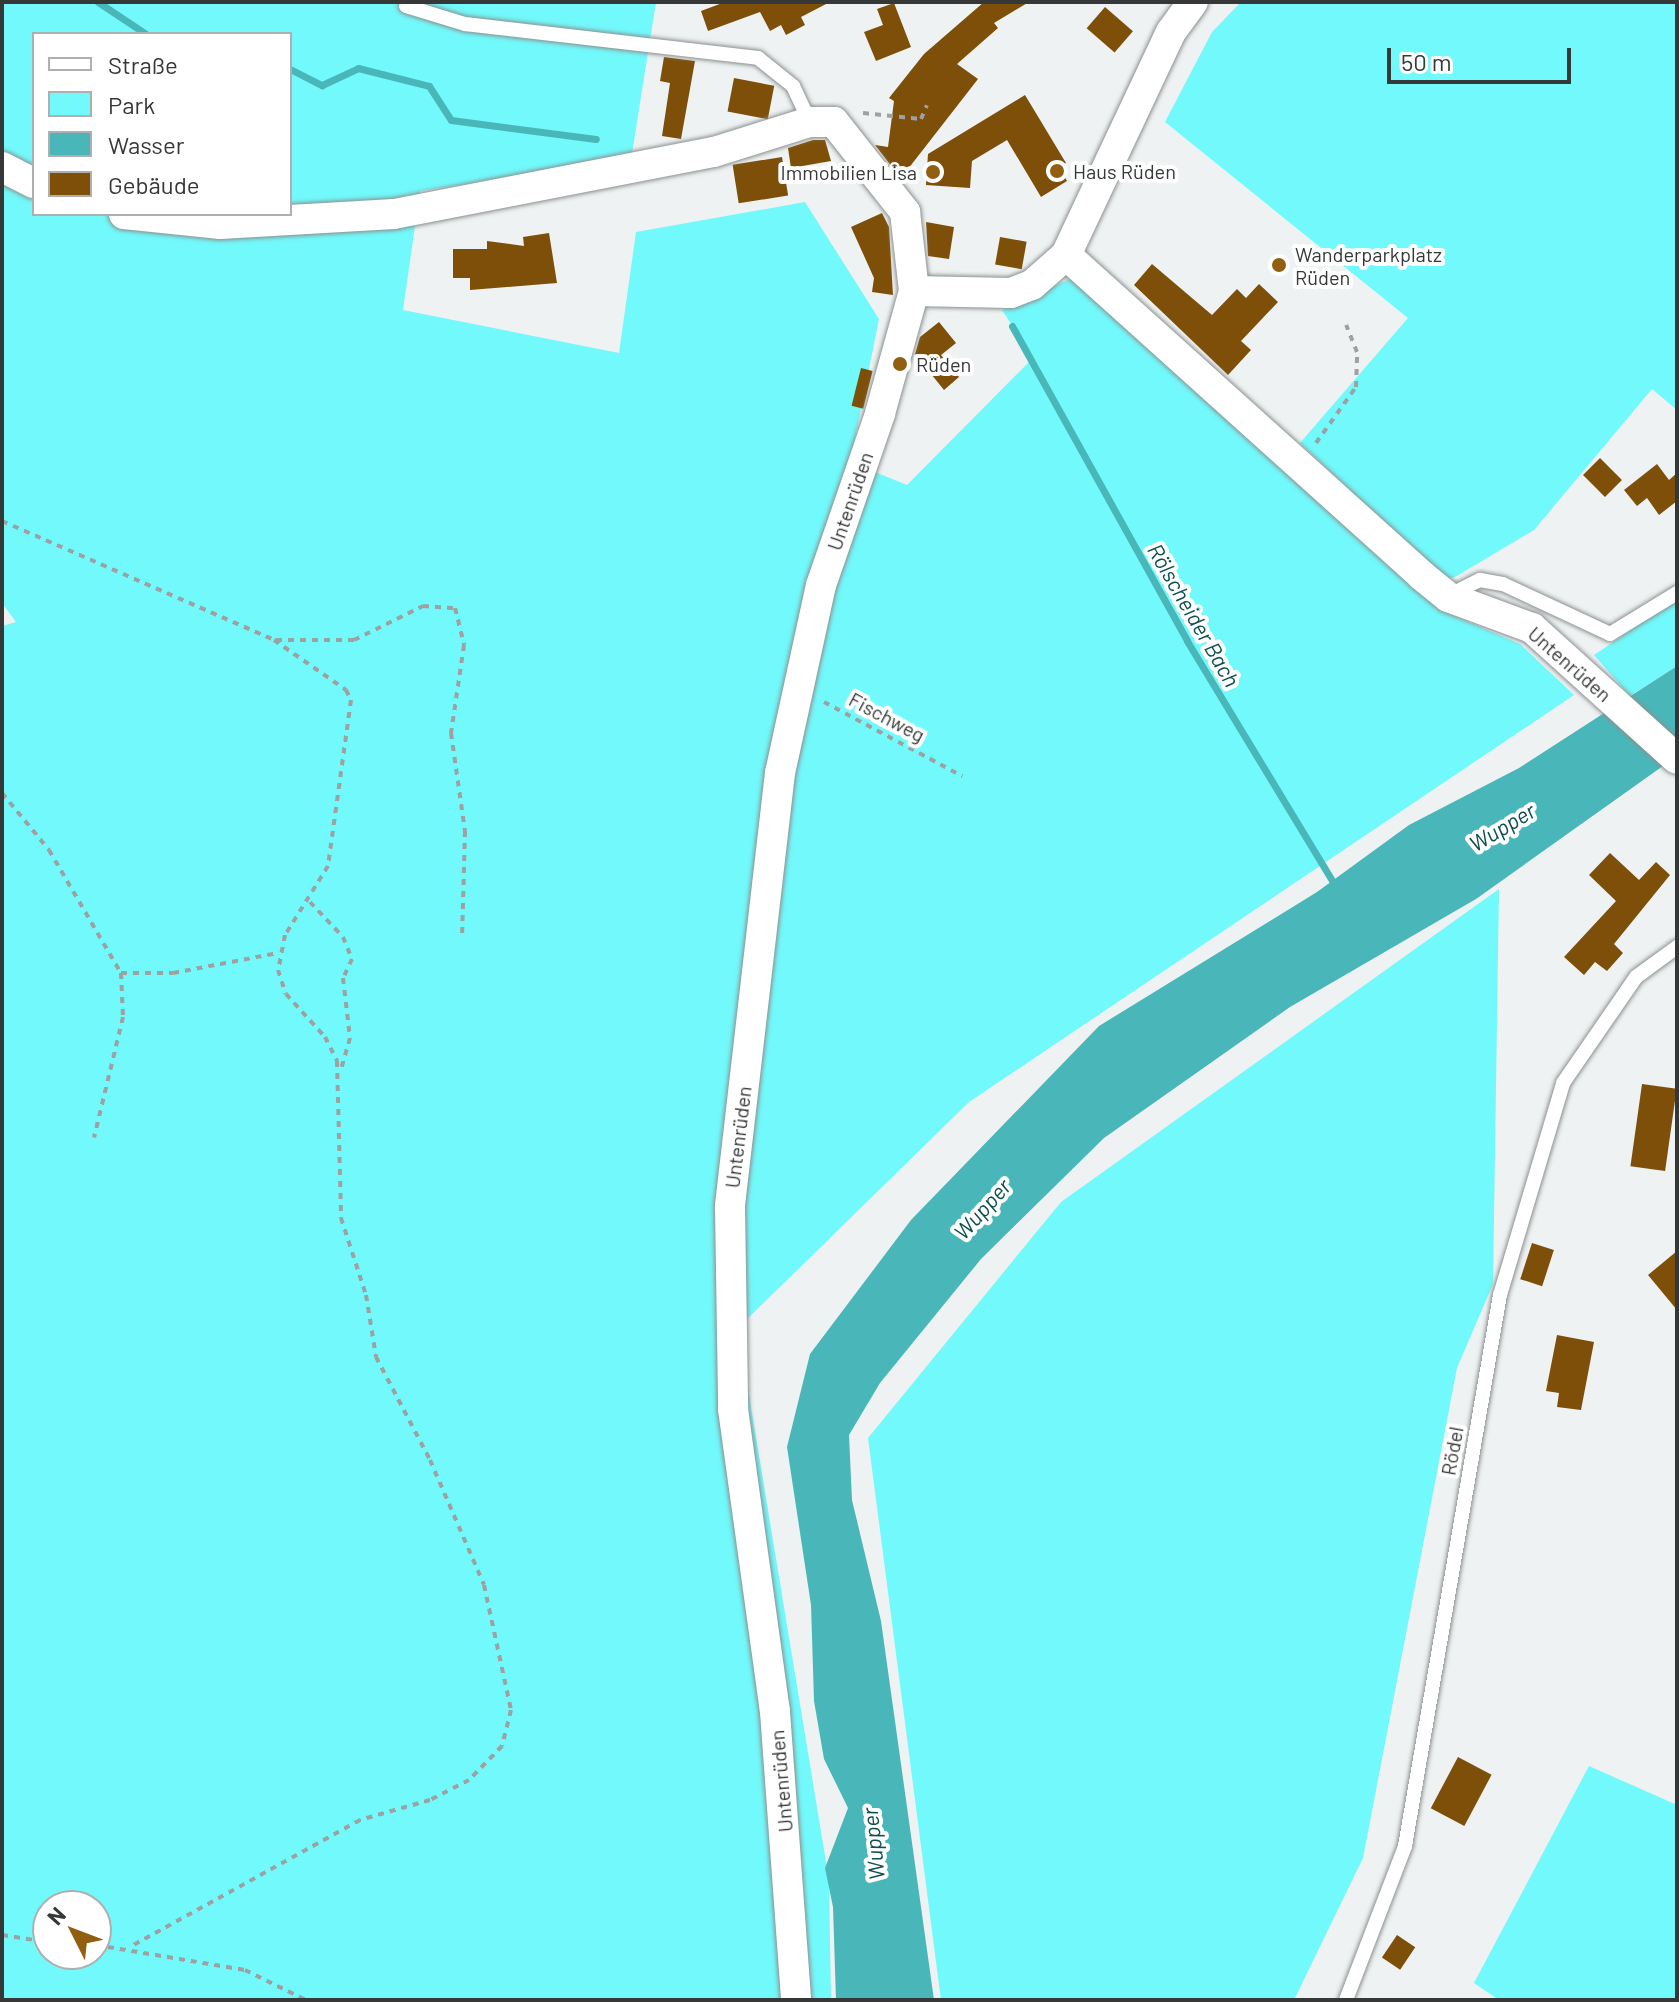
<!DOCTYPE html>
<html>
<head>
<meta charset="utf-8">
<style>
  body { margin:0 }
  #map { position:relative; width:1679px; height:2002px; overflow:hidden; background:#eef2f2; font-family:Barlow,sans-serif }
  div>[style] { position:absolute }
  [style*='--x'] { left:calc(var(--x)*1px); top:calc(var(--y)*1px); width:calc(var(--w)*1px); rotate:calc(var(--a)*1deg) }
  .green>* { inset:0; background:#72f9fb }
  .water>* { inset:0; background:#49b7b9 }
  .stream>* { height:7px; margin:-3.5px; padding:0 3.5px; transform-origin:3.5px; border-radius:3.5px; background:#49b7b9 }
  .building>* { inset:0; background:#7e4f08; transform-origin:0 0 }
  .path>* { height:4px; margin-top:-2px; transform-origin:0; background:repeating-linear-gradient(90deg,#9da1a1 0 6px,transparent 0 12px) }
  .roads { filter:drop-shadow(0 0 2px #8c9090) drop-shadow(0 0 2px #8c9090) }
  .service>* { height:14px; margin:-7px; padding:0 7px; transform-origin:7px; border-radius:7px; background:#fff }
  .minor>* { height:30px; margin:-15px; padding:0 15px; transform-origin:15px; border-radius:15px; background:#fff }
  .dots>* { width:22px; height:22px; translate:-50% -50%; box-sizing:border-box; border:4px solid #fff; border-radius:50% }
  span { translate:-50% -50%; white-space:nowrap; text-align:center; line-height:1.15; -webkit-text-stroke:8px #fff; paint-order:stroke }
  .poi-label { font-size:20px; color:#363838 }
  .left { translate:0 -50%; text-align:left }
  .right { translate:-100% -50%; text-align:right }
  .street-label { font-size:20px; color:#363838 }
  .water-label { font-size:22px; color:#0e4f50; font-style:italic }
  .frame { position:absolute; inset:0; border:4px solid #363838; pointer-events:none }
  .legend { position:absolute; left:32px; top:32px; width:260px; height:184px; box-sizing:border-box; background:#fff; border:2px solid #afafaf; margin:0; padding:10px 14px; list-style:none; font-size:24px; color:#363838 }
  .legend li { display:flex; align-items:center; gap:16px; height:40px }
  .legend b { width:40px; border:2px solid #afafaf }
  .north { position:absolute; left:32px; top:1890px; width:80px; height:80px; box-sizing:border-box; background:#fff; border:2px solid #afafaf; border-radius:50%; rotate:312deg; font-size:22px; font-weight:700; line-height:32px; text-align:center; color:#363838 }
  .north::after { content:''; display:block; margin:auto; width:28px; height:36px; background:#925e12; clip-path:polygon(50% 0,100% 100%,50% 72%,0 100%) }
  .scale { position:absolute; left:1387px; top:48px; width:184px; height:36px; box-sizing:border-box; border:4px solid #363838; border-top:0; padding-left:10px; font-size:24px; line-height:28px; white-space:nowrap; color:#363838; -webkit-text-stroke:6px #fff; paint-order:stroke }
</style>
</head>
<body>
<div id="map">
  <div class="green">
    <i style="clip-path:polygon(evenodd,2px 2px,656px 2px,631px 160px,420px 191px,403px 310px,619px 353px,636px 232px,805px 202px,879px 319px,850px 463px,787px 710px,735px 1268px,801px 707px,870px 470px,907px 485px,1033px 358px,1002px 310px,1074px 277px,1445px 612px,1520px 644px,1574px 695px,969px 1102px,738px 1328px,829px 1880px,831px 2000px,2px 2000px,2px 626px,16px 622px,2px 603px,2px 2px,34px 34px,290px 34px,290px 214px,34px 214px,34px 34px,2px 2px,48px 1906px,96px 1906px,96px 1954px,48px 1954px,48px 1906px)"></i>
    <i style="clip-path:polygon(1241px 2px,1677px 2px,1677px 410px,1652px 389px,1534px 530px,1455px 577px,1445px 580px,1300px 443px,1408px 318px,1165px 122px,1212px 32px)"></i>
    <i style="clip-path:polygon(1677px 599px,1677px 666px,1630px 696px,1594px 655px)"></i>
    <i style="clip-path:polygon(1499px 889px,1493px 1284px,1457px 1368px,1363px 1858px,1294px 2000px,941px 2000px,868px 1438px,1061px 1202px)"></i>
    <i style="clip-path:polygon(1589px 1766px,1677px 1805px,1677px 2000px,1499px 2000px,1474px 1983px)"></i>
  </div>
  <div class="water">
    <i style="clip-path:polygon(1677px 666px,1677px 756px,1476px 899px,1290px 1007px,1104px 1138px,981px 1259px,880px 1383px,849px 1435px,852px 1500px,881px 1621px,934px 2000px,836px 2000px,833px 1907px,825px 1868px,848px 1808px,824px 1759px,814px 1701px,811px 1605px,787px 1447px,810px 1354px,911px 1220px,1099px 1026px,1317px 892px,1409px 825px,1519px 768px)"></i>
  </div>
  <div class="stream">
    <i style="--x:98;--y:2;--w:58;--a:33.7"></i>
    <i style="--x:290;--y:69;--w:36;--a:27"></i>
    <i style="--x:322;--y:85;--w:40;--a:-25"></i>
    <i style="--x:358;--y:68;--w:73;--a:14.2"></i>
    <i style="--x:429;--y:86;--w:40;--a:57.1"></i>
    <i style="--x:451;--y:120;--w:146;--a:7.5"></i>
    <i style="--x:1012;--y:326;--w:360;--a:60.9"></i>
    <i style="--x:1187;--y:641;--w:290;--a:58.8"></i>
  </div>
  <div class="building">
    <i style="clip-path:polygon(725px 2px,830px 2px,801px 17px,805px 25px,786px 35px,781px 25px,770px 31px,760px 12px,708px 31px,701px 11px)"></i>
    <i style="clip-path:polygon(984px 2px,1029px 2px,994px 23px,998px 28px,957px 64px,978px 79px,908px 169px,892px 167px,875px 145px,888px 147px,894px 101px,889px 98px,924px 54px)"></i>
    <i style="clip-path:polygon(894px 3px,911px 47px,876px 61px,864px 32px,883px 25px,877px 9px)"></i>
    <i style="left:1105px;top:7px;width:37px;height:28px;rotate:41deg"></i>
    <i style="clip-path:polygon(664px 57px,695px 61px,681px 139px,662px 136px,670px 83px,660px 81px)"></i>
    <i style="left:734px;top:78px;width:41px;height:34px;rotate:11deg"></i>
    <i style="clip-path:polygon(1025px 95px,1066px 163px,1059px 167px,1067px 181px,1041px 197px,1007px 140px,972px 161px,970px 188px,926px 185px,928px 154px)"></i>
    <i style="clip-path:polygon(813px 140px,825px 140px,831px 161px,791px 168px,788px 148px)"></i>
    <i style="left:782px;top:157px;width:39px;height:50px;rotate:81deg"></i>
    <i style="clip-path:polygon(882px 213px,889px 227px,893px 295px,872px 292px,874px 278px,851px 227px)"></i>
    <i style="clip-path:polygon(926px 222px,954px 227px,949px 259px,928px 256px)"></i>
    <i style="clip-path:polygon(549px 233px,557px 283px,470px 290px,470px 278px,453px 278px,453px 249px,487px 249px,487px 241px,524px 246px,523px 237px)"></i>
    <i style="left:1000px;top:237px;width:27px;height:28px;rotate:10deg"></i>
    <i style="clip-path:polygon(1152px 264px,1212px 315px,1237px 289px,1246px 298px,1259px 284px,1278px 302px,1241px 341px,1251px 350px,1228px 375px,1134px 285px)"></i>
    <i style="clip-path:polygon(939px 322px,956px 343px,941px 355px,959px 377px,944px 390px,915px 354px,920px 337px)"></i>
    <i style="left:861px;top:368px;width:12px;height:39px;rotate:14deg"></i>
    <i style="left:1600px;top:458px;width:31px;height:24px;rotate:45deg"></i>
    <i style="clip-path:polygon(1657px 464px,1669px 480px,1677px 473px,1677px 501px,1659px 515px,1647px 498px,1637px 506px,1624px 490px)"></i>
    <i style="clip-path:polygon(1610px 853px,1639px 880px,1656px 862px,1670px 875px,1614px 944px,1623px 953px,1607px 971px,1595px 962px,1584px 975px,1564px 957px,1616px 901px,1589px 875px)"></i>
    <i style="left:1642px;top:1084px;width:35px;height:83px;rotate:8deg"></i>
    <i style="left:1532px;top:1243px;width:23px;height:38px;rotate:18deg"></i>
    <i style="clip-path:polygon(1677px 1251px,1677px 1310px,1648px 1275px)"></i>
    <i style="clip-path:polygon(1557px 1335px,1594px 1342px,1581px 1410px,1557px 1407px,1559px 1393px,1546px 1391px)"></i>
    <i style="left:1458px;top:1757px;width:38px;height:58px;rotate:28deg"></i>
    <i style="left:1397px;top:1935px;width:22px;height:27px;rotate:34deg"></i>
  </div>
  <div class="path">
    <i style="--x:863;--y:113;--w:58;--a:5.9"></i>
    <i style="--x:921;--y:119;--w:15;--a:-67"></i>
    <i style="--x:1316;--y:443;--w:69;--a:-54.5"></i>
    <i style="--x:1356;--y:387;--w:35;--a:-88"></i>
    <i style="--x:1357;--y:352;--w:29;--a:-112"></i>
    <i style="--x:2;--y:521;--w:297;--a:23.6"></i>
    <i style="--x:274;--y:640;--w:88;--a:34.8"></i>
    <i style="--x:346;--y:690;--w:11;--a:63"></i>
    <i style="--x:351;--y:700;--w:168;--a:97.9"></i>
    <i style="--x:328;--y:866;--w:81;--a:121.9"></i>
    <i style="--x:285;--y:935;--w:36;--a:101"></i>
    <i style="--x:278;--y:970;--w:25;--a:72"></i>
    <i style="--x:286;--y:994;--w:58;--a:47.8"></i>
    <i style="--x:325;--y:1037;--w:27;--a:63"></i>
    <i style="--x:337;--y:1061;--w:157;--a:88.5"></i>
    <i style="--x:341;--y:1218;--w:81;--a:72"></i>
    <i style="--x:366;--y:1295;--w:63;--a:80.8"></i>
    <i style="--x:376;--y:1357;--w:116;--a:62.3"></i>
    <i style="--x:430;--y:1460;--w:136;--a:66.6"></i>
    <i style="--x:484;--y:1585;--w:128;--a:77.8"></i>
    <i style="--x:511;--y:1710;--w:37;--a:104"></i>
    <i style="--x:502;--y:1746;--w:47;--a:134.1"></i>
    <i style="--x:469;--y:1780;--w:44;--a:152.9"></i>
    <i style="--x:430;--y:1800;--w:73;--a:164.1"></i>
    <i style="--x:360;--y:1820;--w:263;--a:151.1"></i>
    <i style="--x:276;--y:640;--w:78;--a:0"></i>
    <i style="--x:354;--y:640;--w:77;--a:-26.2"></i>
    <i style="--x:423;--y:606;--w:32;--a:4"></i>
    <i style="--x:455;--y:608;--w:38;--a:76"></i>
    <i style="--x:464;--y:645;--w:89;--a:98.4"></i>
    <i style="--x:451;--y:733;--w:99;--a:81.9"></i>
    <i style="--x:465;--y:831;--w:108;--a:91.6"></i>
    <i style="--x:824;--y:702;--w:157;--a:28.2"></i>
    <i style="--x:2;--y:793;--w:74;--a:50.5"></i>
    <i style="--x:49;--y:850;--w:143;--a:59.7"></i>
    <i style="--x:121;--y:973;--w:44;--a:87.4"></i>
    <i style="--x:123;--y:1017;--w:124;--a:103.5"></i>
    <i style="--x:310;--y:902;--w:48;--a:46.7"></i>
    <i style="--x:343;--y:937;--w:24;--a:68"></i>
    <i style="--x:352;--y:959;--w:21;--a:115"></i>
    <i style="--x:343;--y:978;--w:60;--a:83.3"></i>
    <i style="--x:350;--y:1038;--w:35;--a:106"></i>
    <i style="--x:121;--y:973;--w:52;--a:0"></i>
    <i style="--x:173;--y:973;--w:107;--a:-10.8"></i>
    <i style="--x:2;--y:1935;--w:47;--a:8.7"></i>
    <i style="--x:96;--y:1945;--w:151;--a:9.5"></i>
    <i style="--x:245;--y:1970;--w:68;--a:26.2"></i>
  </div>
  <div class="roads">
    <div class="service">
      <i style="--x:406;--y:6;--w:62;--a:17"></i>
      <i style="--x:465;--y:24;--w:295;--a:6.6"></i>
      <i style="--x:758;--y:58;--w:45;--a:38.7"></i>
      <i style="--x:793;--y:86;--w:40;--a:65"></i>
      <i style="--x:1448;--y:596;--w:36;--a:-27"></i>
      <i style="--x:1480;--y:580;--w:23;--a:10"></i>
      <i style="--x:1503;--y:584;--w:118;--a:25"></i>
      <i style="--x:1610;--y:634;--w:79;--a:-31.5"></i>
      <i style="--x:1346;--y:2000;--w:165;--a:-69"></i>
      <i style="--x:1405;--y:1846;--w:559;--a:-80.22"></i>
      <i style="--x:1500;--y:1295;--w:221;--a:-73.4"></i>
      <i style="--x:1563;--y:1083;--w:129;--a:-55.4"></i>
      <i style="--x:1636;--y:977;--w:51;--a:-36.2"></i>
    </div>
    <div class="minor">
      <i style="--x:2;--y:167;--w:36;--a:27"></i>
      <i style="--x:124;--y:214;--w:97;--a:5.9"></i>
      <i style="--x:220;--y:224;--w:174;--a:-3.3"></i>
      <i style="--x:394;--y:214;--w:326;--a:-11"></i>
      <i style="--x:714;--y:152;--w:101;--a:-17.4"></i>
      <i style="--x:810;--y:122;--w:24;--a:0"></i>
      <i style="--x:834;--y:122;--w:115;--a:51.7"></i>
      <i style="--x:905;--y:212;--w:80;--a:83.5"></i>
      <i style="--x:914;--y:291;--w:128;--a:105.5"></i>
      <i style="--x:880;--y:414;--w:181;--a:109"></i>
      <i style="--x:821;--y:585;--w:192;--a:102.3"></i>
      <i style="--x:780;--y:773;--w:437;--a:96.6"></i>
      <i style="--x:730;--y:1207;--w:202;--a:89.1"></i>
      <i style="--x:733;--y:1409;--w:306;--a:82.1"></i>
      <i style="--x:775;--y:1712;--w:289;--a:85.8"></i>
      <i style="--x:1066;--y:255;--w:478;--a:42"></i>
      <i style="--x:1421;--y:575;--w:35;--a:39"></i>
      <i style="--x:1448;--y:597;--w:90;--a:20.3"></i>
      <i style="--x:1532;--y:628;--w:195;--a:42.1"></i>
      <i style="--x:914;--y:291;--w:97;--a:1.2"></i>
      <i style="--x:1011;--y:293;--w:22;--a:-21"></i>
      <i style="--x:1032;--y:285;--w:45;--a:-41.4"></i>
      <i style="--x:1066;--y:255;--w:246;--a:-64.8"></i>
      <i style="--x:1171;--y:32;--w:37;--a:-54"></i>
    </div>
  </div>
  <div class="dots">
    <i style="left:1057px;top:171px;background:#925e12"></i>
    <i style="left:933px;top:172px;background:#925e12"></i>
    <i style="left:1279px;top:265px;background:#925e12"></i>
    <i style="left:900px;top:364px;background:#925e12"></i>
  </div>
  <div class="poi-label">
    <span class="left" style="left:1073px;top:171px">Haus Rüden</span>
    <span class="right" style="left:917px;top:172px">Immobilien Lisa</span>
    <span class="left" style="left:1295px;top:266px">Wanderparkplatz<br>Rüden</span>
    <span class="left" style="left:916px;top:364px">Rüden</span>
  </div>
  <div class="street-label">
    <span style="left:850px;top:501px;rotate:-71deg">Untenrüden</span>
    <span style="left:1570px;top:664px;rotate:41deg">Untenrüden</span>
    <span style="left:887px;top:717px;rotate:28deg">Fischweg</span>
    <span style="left:738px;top:1137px;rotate:-83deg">Untenrüden</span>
    <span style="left:1452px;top:1451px;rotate:-80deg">Rödel</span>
    <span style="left:781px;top:1781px;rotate:-95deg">Untenrüden</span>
  </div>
  <div class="water-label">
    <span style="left:1194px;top:615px;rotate:60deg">Rölscheider Bach</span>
    <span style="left:1502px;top:827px;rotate:-31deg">Wupper</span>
    <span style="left:982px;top:1209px;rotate:-48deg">Wupper</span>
    <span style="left:873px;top:1844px;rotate:-96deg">Wupper</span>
  </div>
  <div class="frame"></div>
  <ul class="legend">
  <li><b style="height:10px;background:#fff"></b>Straße</li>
  <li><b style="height:22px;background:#72f9fb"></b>Park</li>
  <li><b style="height:22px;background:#49b7b9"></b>Wasser</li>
  <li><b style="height:22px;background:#7e4f08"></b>Gebäude</li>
  </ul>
  <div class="north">N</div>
  <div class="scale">50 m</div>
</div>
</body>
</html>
